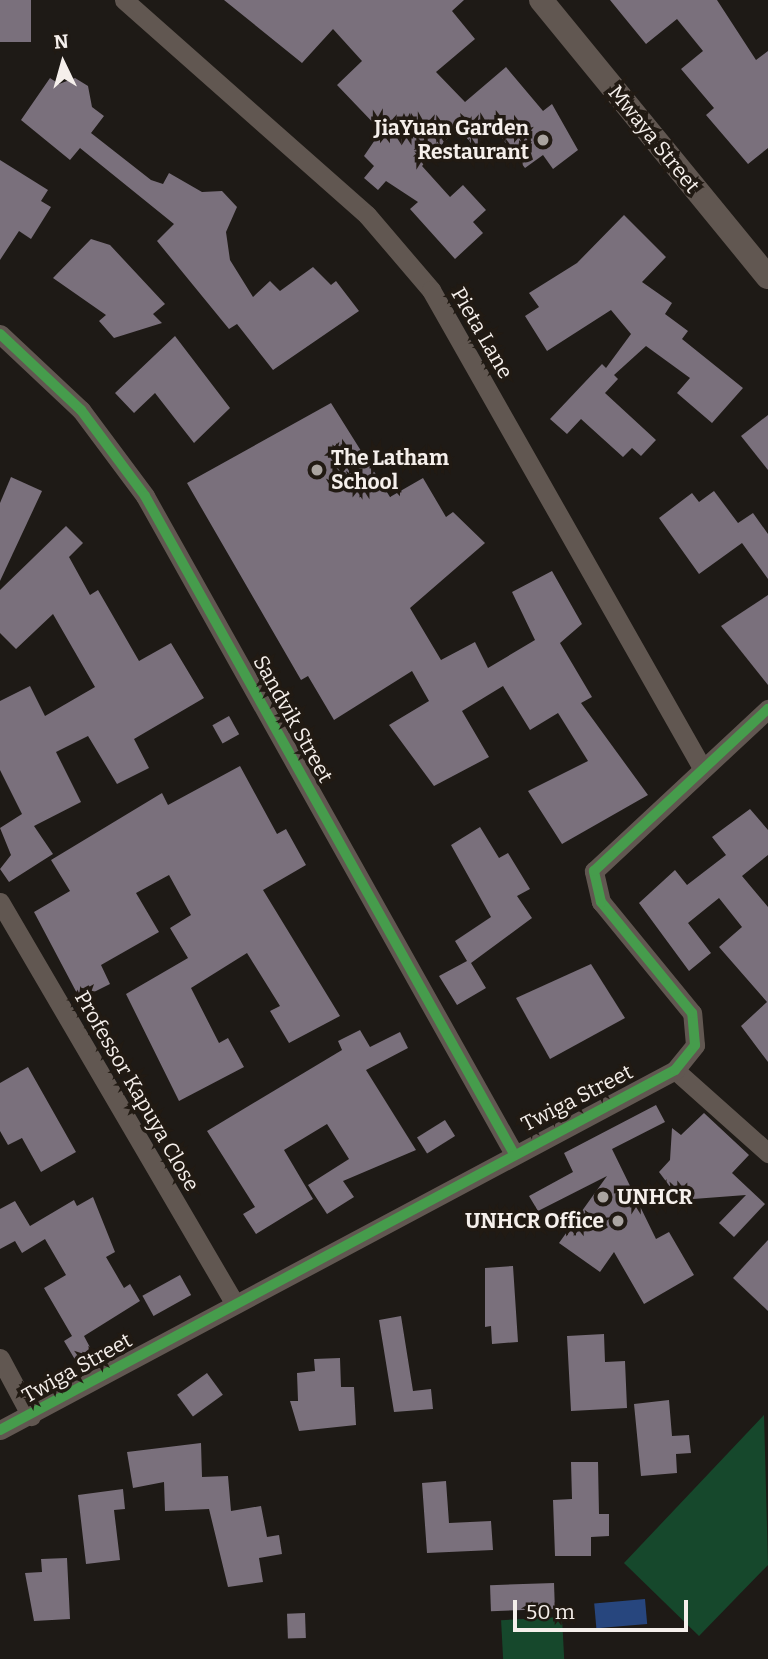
<!DOCTYPE html>
<html>
<head>
<meta charset="utf-8">
<style>
  body { margin:0 }
  #map { position:relative; width:768px; height:1659px; overflow:hidden; background:#1e1a16; font-family:Bitter,serif }
  div>[style] { position:absolute }
  [style*='--x'] { left:calc(var(--x)*1px); top:calc(var(--y)*1px); width:calc(var(--w)*1px); rotate:calc(var(--a)*1deg) }
  .green>* { inset:0; background:#16482c; transform-origin:0 0 }
  .water>* { inset:0; background:#27467e; transform-origin:0 0 }
  .building>* { inset:0; background:#7a707c; transform-origin:0 0 }
  .minor>* { height:19px; margin:-9.5px; padding:0 9.5px; transform-origin:9.5px; border-radius:9.5px; background:#615751 }
  .tertiary>* { height:24px; margin:-12px; padding:0 12px; transform-origin:12px; border-radius:12px; background:#615751 }
  .cycleway>* { height:10px; margin:-5px; padding:0 5px; transform-origin:5px; border-radius:5px; background:#469c4c }
  .dots>* { width:19px; height:19px; translate:-50% -50%; box-sizing:border-box; border:4px solid #211a13; border-radius:50% }
  span { translate:-50% -50%; white-space:nowrap; text-align:center; line-height:1.15; -webkit-text-stroke:7px #211a13; paint-order:stroke }
  .poi-label { font-size:21px; color:#f5efeb; font-weight:700 }
  .right { translate:-100% -50%; text-align:right }
  .left { translate:0 -50%; text-align:left }
  .street-label { font-size:21px; color:#f5efeb }
  .north { position:absolute; left:28px; top:28px; width:70px; height:70px; -webkit-text-stroke:5px #211a13; paint-order:stroke; rotate:355deg; font-size:19px; font-weight:700; line-height:28px; text-align:center; color:#f5efeb }
  .north::after { content:''; display:block; margin:auto; width:24px; height:32px; background:#f5efeb; clip-path:polygon(50% 0,100% 100%,50% 72%,0 100%) }
  .scale { position:absolute; left:513px; top:1600px; width:175px; height:32px; box-sizing:border-box; border:4px solid #f5efeb; border-top:0; padding-left:9px; font-size:21px; line-height:24px; white-space:nowrap; color:#f5efeb; -webkit-text-stroke:5px #211a13; paint-order:stroke }
</style>
</head>
<body>
<div id="map">
  <div class="green">
    <i style="clip-path:polygon(764px 1415px,768px 1565px,699px 1636px,624px 1563px)"></i>
    <i style="left:562px;top:1617px;width:42px;height:61px;rotate:87deg"></i>
  </div>
  <div class="water">
    <i style="left:645px;top:1599px;width:25px;height:51px;rotate:85deg"></i>
  </div>
  <div class="building">
    <i style="left:0;top:0;width:31px;height:42px"></i>
    <i style="clip-path:polygon(224px 0,464px 0,452px 11px,475px 39px,436px 72px,465px 102px,506px 67px,543px 111px,552px 104px,578px 150px,553px 169px,543px 155px,525px 168px,495px 129px,474px 147px,458px 127px,422px 166px,450px 197px,463px 185px,486px 210px,473px 222px,483px 233px,455px 259px,410px 209px,418px 202px,386px 181px,378px 190px,364px 178px,374px 166px,364px 156px,381px 131px,337px 85px,362px 61px,333px 29px,302px 63px)"></i>
    <i style="clip-path:polygon(610px 0,717px 0,756px 60px,768px 51px,768px 148px,748px 164px,706px 115px,714px 108px,681px 69px,703px 51px,677px 19px,646px 44px)"></i>
    <i style="clip-path:polygon(50px 78px,59px 84px,75px 78px,88px 86px,92px 107px,104px 116px,91px 133px,151px 180px,163px 184px,169px 173px,202px 192px,222px 191px,237px 207px,226px 232px,230px 260px,253px 297px,270px 281px,280px 291px,313px 267px,331px 285px,336px 281px,359px 311px,273px 370px,237px 324px,229px 329px,157px 241px,174px 224px,80px 148px,70px 160px,21px 120px)"></i>
    <i style="clip-path:polygon(0 160px,48px 190px,41px 201px,51px 207px,31px 239px,19px 231px,0 260px)"></i>
    <i style="clip-path:polygon(624px 215px,666px 257px,642px 282px,672px 303px,665px 314px,688px 331px,682px 339px,743px 388px,712px 423px,677px 393px,690px 378px,646px 346px,614px 375px,618px 379px,605px 393px,656px 440px,641px 456px,632px 448px,623px 457px,581px 419px,567px 434px,550px 419px,602px 364px,606px 368px,631px 334px,611px 310px,547px 351px,525px 316px,539px 307px,529px 293px,577px 263px)"></i>
    <i style="clip-path:polygon(91px 239px,110px 245px,165px 304px,153px 314px,162px 323px,114px 338px,99px 321px,106px 315px,53px 278px)"></i>
    <i style="clip-path:polygon(175px 336px,230px 408px,194px 443px,155px 393px,134px 413px,115px 393px)"></i>
    <i style="clip-path:polygon(331px 403px,390px 497px,423px 478px,446px 517px,453px 512px,485px 543px,410px 608px,441px 660px,475px 642px,488px 668px,535px 640px,512px 592px,552px 571px,582px 624px,560px 643px,592px 697px,581px 703px,648px 795px,562px 844px,528px 791px,588px 761px,558px 713px,530px 730px,503px 686px,462px 711px,489px 757px,434px 786px,389px 725px,429px 701px,412px 671px,334px 720px,308px 676px,301px 680px,187px 483px)"></i>
    <i style="clip-path:polygon(768px 415px,768px 470px,741px 436px)"></i>
    <i style="clip-path:polygon(11px 477px,42px 491px,0 581px,0 503px)"></i>
    <i style="clip-path:polygon(714px 491px,738px 523px,753px 513px,768px 534px,768px 579px,742px 543px,699px 574px,659px 518px,692px 493px,699px 502px)"></i>
    <i style="clip-path:polygon(66px 526px,83px 543px,69px 557px,90px 595px,98px 590px,139px 661px,171px 643px,204px 698px,134px 739px,149px 768px,117px 784px,88px 736px,56px 752px,81px 802px,34px 826px,53px 854px,9px 882px,0 869px,11px 855px,0 828px,22px 814px,0 770px,0 701px,30px 686px,45px 716px,95px 687px,53px 614px,16px 649px,0 633px,0 590px)"></i>
    <i style="clip-path:polygon(768px 595px,768px 685px,721px 626px)"></i>
    <i style="left:229px;top:716px;width:21px;height:19px;rotate:61deg"></i>
    <i style="clip-path:polygon(240px 766px,277px 834px,286px 829px,306px 865px,263px 890px,340px 1016px,289px 1043px,270px 1011px,280px 1006px,247px 953px,191px 988px,219px 1043px,228px 1038px,244px 1067px,179px 1101px,126px 994px,188px 958px,170px 928px,191px 915px,169px 875px,136px 893px,159px 932px,101px 965px,110px 984px,80px 999px,34px 912px,70px 891px,51px 860px,162px 793px,168px 805px)"></i>
    <i style="clip-path:polygon(750px 809px,768px 830px,768px 855px,742px 876px,768px 907px,768px 1062px,741px 1026px,767px 1002px,719px 947px,742px 927px,719px 898px,688px 923px,711px 953px,689px 971px,639px 903px,675px 870px,687px 885px,726px 855px,712px 837px)"></i>
    <i style="clip-path:polygon(480px 827px,499px 858px,508px 853px,530px 889px,517px 896px,532px 918px,471px 963px,486px 988px,457px 1005px,439px 976px,467px 961px,455px 941px,491px 917px,451px 845px)"></i>
    <i style="clip-path:polygon(591px 964px,625px 1018px,550px 1059px,516px 998px)"></i>
    <i style="clip-path:polygon(360px 1030px,370px 1047px,400px 1032px,408px 1048px,366px 1070px,416px 1150px,343px 1181px,354px 1197px,327px 1214px,308px 1185px,349px 1159px,327px 1124px,284px 1150px,313px 1199px,256px 1234px,243px 1214px,255px 1207px,207px 1131px,342px 1050px,338px 1041px)"></i>
    <i style="clip-path:polygon(28px 1067px,76px 1152px,41px 1172px,22px 1138px,8px 1145px,0 1131px,0 1083px)"></i>
    <i style="clip-path:polygon(656px 1105px,665px 1122px,612px 1149px,656px 1239px,669px 1232px,694px 1275px,644px 1304px,614px 1252px,600px 1272px,559px 1243px,607px 1176px,538px 1211px,529px 1196px,573px 1172px,564px 1153px)"></i>
    <i style="clip-path:polygon(704px 1113px,749px 1155px,732px 1173px,765px 1204px,734px 1237px,719px 1223px,746px 1195px,680px 1200px,659px 1172px,670px 1160px,672px 1128px,681px 1135px)"></i>
    <i style="left:445px;top:1120px;width:19px;height:33px;rotate:58deg"></i>
    <i style="clip-path:polygon(93px 1197px,115px 1252px,106px 1257px,124px 1288px,130px 1284px,140px 1301px,84px 1336px,93px 1353px,77px 1363px,64px 1341px,72px 1336px,44px 1288px,66px 1275px,45px 1239px,22px 1253px,15px 1241px,0 1249px,0 1209px,15px 1201px,30px 1226px,74px 1200px,77px 1206px)"></i>
    <i style="clip-path:polygon(768px 1240px,768px 1311px,733px 1278px)"></i>
    <i style="clip-path:polygon(513px 1266px,518px 1342px,492px 1344px,491px 1326px,485px 1327px,485px 1268px)"></i>
    <i style="left:180px;top:1275px;width:23px;height:43px;rotate:61deg"></i>
    <i style="clip-path:polygon(401px 1316px,413px 1391px,431px 1389px,433px 1409px,394px 1412px,379px 1320px)"></i>
    <i style="clip-path:polygon(604px 1334px,605px 1362px,625px 1361px,627px 1408px,571px 1411px,567px 1336px)"></i>
    <i style="clip-path:polygon(340px 1358px,341px 1387px,354px 1387px,356px 1425px,299px 1431px,290px 1401px,298px 1401px,297px 1373px,315px 1371px,314px 1359px)"></i>
    <i style="left:207px;top:1373px;width:27px;height:37px;rotate:54deg"></i>
    <i style="clip-path:polygon(669px 1400px,672px 1436px,689px 1435px,691px 1453px,676px 1454px,677px 1473px,641px 1476px,634px 1404px)"></i>
    <i style="clip-path:polygon(201px 1443px,202px 1477px,228px 1476px,231px 1511px,261px 1506px,267px 1537px,279px 1535px,282px 1554px,259px 1558px,263px 1582px,228px 1587px,209px 1509px,165px 1511px,164px 1482px,133px 1488px,127px 1452px)"></i>
    <i style="clip-path:polygon(571px 1462px,598px 1462px,599px 1514px,609px 1514px,609px 1536px,591px 1537px,591px 1556px,555px 1556px,553px 1500px,572px 1499px)"></i>
    <i style="clip-path:polygon(446px 1481px,449px 1523px,491px 1521px,493px 1550px,427px 1553px,422px 1483px)"></i>
    <i style="clip-path:polygon(123px 1489px,125px 1509px,114px 1510px,120px 1560px,86px 1564px,78px 1495px)"></i>
    <i style="clip-path:polygon(67px 1558px,70px 1619px,34px 1621px,25px 1573px,42px 1572px,41px 1559px)"></i>
    <i style="left:554px;top:1583px;width:26px;height:64px;rotate:88deg"></i>
    <i style="left:305px;top:1613px;width:25px;height:18px;rotate:88deg"></i>
  </div>
  <div class="minor">
    <i style="--x:124;--y:0;--w:324;--a:41.5"></i>
    <i style="--x:367;--y:215;--w:99;--a:49.5"></i>
    <i style="--x:431;--y:290;--w:547;--a:60.44"></i>
    <i style="--x:0;--y:334;--w:111;--a:43.2"></i>
    <i style="--x:81;--y:410;--w:107;--a:53.3"></i>
    <i style="--x:145;--y:496;--w:752;--a:60.71"></i>
    <i style="--x:0;--y:902;--w:464;--a:59.7"></i>
    <i style="--x:675;--y:1070;--w:125;--a:41.7"></i>
    <i style="--x:0;--y:1358;--w:66;--a:61.9"></i>
    <i style="--x:0;--y:1430;--w:765;--a:-28.07"></i>
    <i style="--x:675;--y:1070;--w:32;--a:-51"></i>
    <i style="--x:695;--y:1045;--w:32;--a:-95"></i>
    <i style="--x:692;--y:1013;--w:144;--a:-129.3"></i>
    <i style="--x:601;--y:902;--w:32;--a:-103"></i>
    <i style="--x:594;--y:871;--w:238;--a:-43"></i>
  </div>
  <div class="tertiary">
    <i style="--x:541;--y:0;--w:358;--a:50.7"></i>
  </div>
  <div class="cycleway">
    <i style="--x:0;--y:334;--w:111;--a:43.2"></i>
    <i style="--x:81;--y:410;--w:107;--a:53.3"></i>
    <i style="--x:145;--y:496;--w:752;--a:60.71"></i>
    <i style="--x:0;--y:1430;--w:765;--a:-28.07"></i>
    <i style="--x:675;--y:1070;--w:32;--a:-51"></i>
    <i style="--x:695;--y:1045;--w:32;--a:-95"></i>
    <i style="--x:692;--y:1013;--w:144;--a:-129.3"></i>
    <i style="--x:601;--y:902;--w:32;--a:-103"></i>
    <i style="--x:594;--y:871;--w:238;--a:-43"></i>
  </div>
  <div class="dots">
    <i style="left:543px;top:140px;background:#aaa4a0"></i>
    <i style="left:317px;top:470px;background:#aaa4a0"></i>
    <i style="left:603px;top:1197px;background:#aaa4a0"></i>
    <i style="left:618px;top:1221px;background:#aaa4a0"></i>
  </div>
  <div class="poi-label">
    <span class="right" style="left:529px;top:140px">JiaYuan Garden<br>Restaurant</span>
    <span class="left" style="left:331px;top:470px">The Latham<br>School</span>
    <span class="left" style="left:617px;top:1197px">UNHCR</span>
    <span class="right" style="left:604px;top:1221px">UNHCR Office</span>
  </div>
  <div class="street-label">
    <span style="left:654px;top:139px;rotate:51deg">Mwaya Street</span>
    <span style="left:482px;top:333px;rotate:60deg">Pieta Lane</span>
    <span style="left:293px;top:719px;rotate:61deg">Sandvik Street</span>
    <span style="left:137px;top:1091px;rotate:60deg">Professor Kapuya Close</span>
    <span style="left:577px;top:1098px;rotate:-27deg">Twiga Street</span>
    <span style="left:77px;top:1368px;rotate:-29deg">Twiga Street</span>
  </div>
  <div class="north">N</div>
  <div class="scale">50 m</div>
</div>
</body>
</html>
